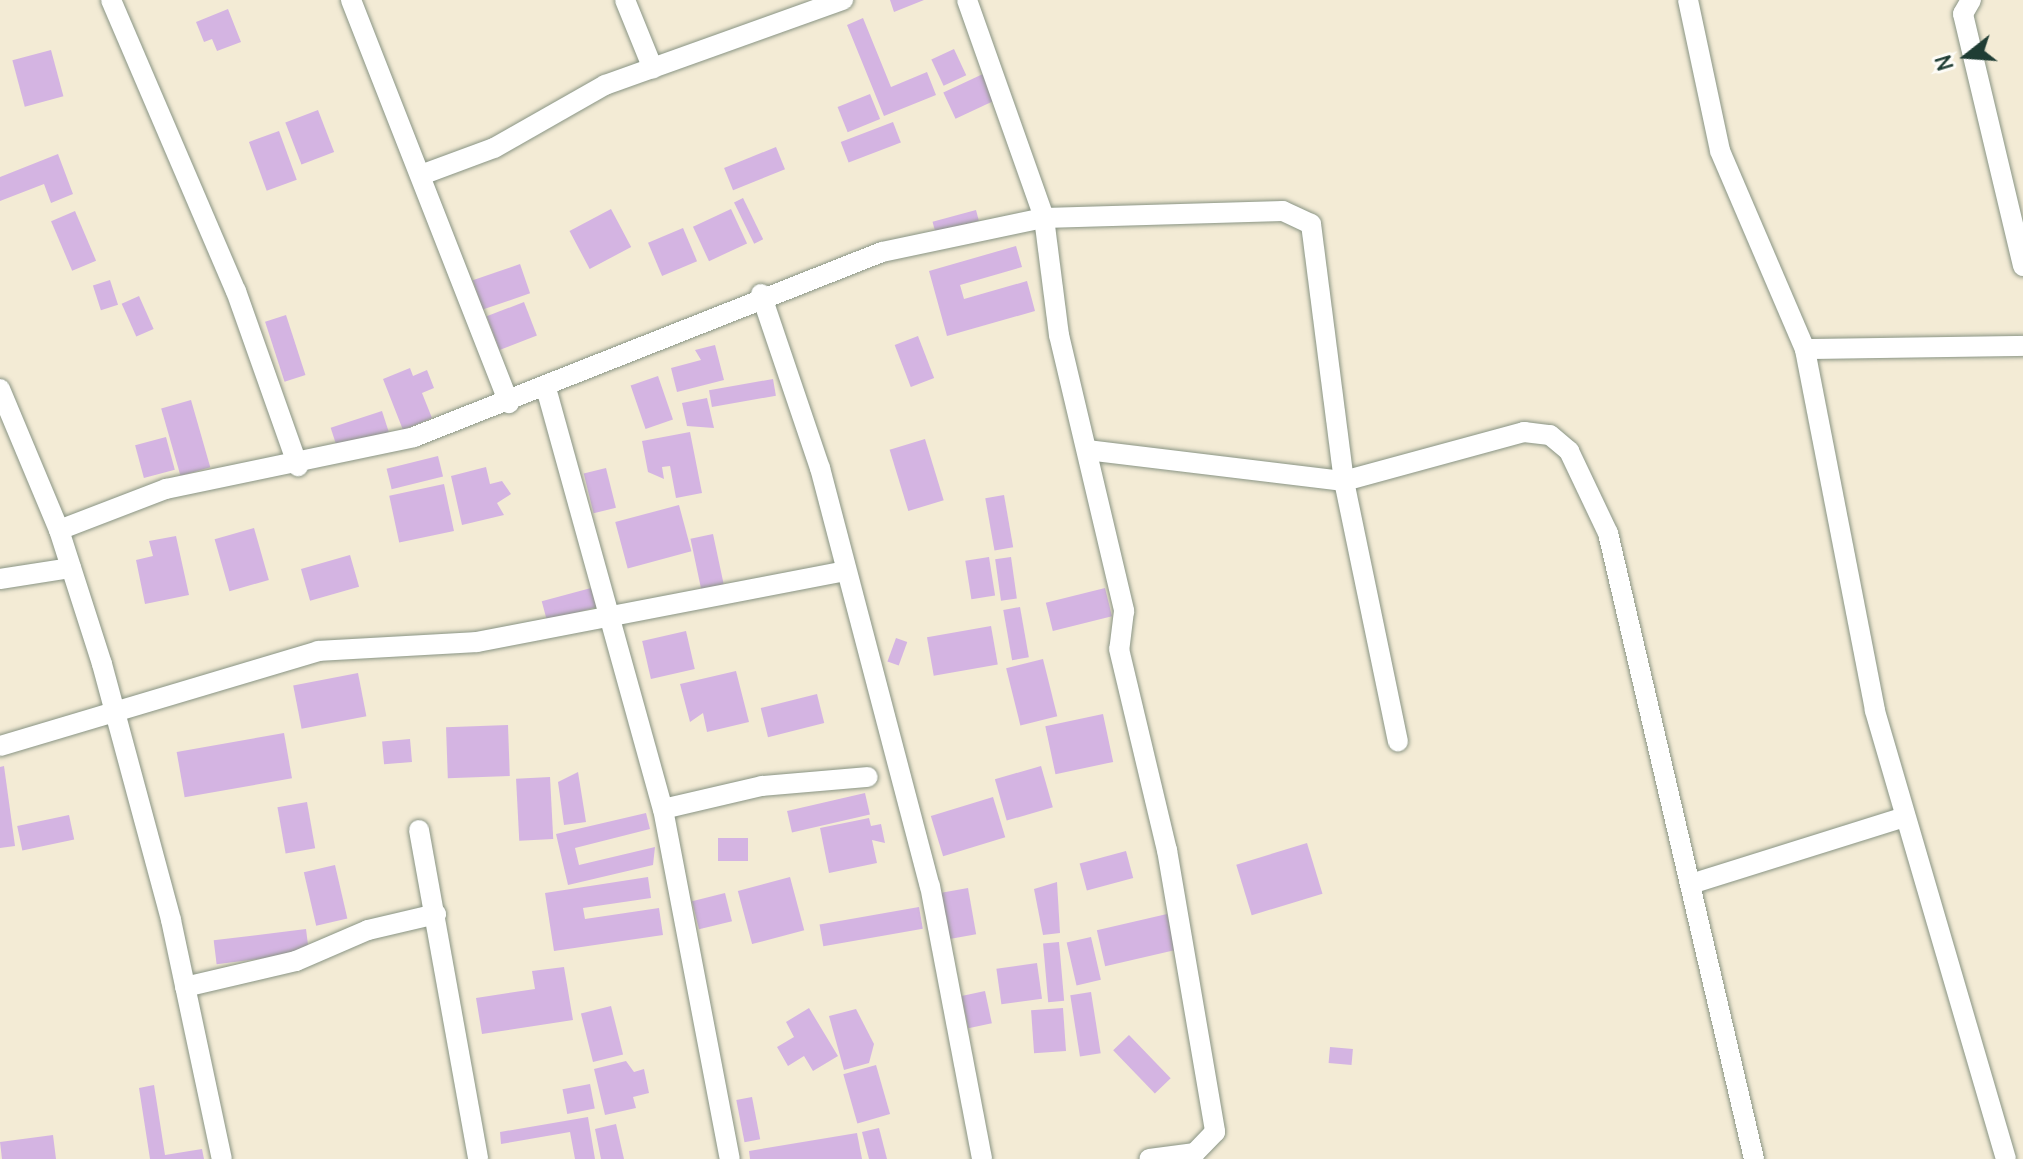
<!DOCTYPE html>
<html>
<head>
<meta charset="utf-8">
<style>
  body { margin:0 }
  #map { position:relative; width:2023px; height:1159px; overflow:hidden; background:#f3ebd5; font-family:Delius,sans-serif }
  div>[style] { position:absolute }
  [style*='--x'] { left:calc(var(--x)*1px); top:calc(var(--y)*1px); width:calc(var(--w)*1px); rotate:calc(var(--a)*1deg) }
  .building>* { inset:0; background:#d4b4e2; transform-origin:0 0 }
  .roads { filter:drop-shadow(0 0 2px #899484) drop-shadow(0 0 2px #899484) }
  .minor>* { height:20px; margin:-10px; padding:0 10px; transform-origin:10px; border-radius:10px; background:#fff }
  span { translate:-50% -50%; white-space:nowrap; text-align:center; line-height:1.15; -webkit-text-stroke:7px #fdfcf7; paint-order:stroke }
  .north { position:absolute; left:1927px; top:16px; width:80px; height:80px; -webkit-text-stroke:6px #fdfcf7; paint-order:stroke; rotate:253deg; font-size:22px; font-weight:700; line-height:32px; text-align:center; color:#1f3d34 }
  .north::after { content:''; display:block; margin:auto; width:28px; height:36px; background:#1f3d34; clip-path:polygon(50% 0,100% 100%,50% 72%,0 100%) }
</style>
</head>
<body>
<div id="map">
  <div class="building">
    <i style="clip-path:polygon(890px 0,924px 0,894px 12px)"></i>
    <i style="clip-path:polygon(228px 9px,241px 42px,217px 51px,212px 39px,204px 42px,196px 22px)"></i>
    <i style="clip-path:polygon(863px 18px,891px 87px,927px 72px,936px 95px,884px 116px,847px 25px)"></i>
    <i style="left:954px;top:49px;width:29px;height:25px;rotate:65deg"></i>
    <i style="left:51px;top:50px;width:48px;height:40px;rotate:75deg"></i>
    <i style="left:985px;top:73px;width:29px;height:46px;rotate:65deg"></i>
    <i style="left:870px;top:94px;width:27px;height:35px;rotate:68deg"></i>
    <i style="left:318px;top:110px;width:45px;height:35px;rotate:69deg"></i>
    <i style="left:893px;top:122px;width:22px;height:56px;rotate:69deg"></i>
    <i style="left:279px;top:131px;width:52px;height:32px;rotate:70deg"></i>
    <i style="left:776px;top:147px;width:24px;height:56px;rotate:68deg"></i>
    <i style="clip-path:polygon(58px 154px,73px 194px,51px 203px,44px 184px,0 201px,0 177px)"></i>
    <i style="left:743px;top:198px;width:46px;height:10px;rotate:64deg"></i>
    <i style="left:611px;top:209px;width:43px;height:47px;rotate:62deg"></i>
    <i style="left:731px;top:209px;width:38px;height:42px;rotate:65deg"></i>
    <i style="left:976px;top:210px;width:11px;height:45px;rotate:75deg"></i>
    <i style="left:75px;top:211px;width:54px;height:26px;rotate:67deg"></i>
    <i style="left:683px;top:228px;width:36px;height:38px;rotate:67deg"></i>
    <i style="clip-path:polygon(1016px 246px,1022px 267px,960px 285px,964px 299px,1027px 281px,1035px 311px,947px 336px,929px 271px)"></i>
    <i style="left:520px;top:264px;width:31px;height:50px;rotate:71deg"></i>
    <i style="left:110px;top:280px;width:26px;height:18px;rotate:72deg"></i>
    <i style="left:139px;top:296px;width:36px;height:19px;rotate:66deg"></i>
    <i style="left:524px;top:302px;width:36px;height:40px;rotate:69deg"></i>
    <i style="left:286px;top:315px;width:63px;height:22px;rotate:72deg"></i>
    <i style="left:918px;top:336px;width:45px;height:25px;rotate:69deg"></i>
    <i style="clip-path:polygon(715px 345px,724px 380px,677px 392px,671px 368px,701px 360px,695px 350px)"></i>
    <i style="clip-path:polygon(410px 368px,413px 376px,427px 370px,434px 388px,422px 393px,432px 418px,403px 430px,383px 379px)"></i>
    <i style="left:658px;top:376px;width:46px;height:29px;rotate:71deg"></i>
    <i style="left:773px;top:379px;width:17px;height:65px;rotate:80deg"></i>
    <i style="clip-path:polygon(707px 398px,714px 428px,687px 426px,682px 403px)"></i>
    <i style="left:191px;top:400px;width:70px;height:31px;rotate:74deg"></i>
    <i style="left:382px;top:411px;width:22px;height:54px;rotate:72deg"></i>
    <i style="clip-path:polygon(690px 432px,702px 493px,676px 498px,670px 466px,662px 467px,664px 479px,648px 472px,642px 441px)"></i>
    <i style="left:166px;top:437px;width:34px;height:32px;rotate:75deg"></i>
    <i style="left:925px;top:439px;width:64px;height:37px;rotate:73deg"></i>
    <i style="left:438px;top:456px;width:21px;height:53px;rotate:76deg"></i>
    <i style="clip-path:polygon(486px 467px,490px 484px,502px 481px,511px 494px,497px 503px,504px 515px,462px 525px,451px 476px)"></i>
    <i style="left:606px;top:468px;width:41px;height:23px;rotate:76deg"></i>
    <i style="left:444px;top:484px;width:48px;height:56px;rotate:78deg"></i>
    <i style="left:1004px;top:495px;width:53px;height:19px;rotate:80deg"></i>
    <i style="left:679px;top:505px;width:48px;height:66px;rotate:75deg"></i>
    <i style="left:254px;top:528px;width:54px;height:41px;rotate:74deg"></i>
    <i style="left:713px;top:534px;width:52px;height:23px;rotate:78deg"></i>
    <i style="clip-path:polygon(176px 536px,189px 595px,145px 604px,136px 560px,153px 556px,149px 541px)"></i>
    <i style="left:350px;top:555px;width:33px;height:51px;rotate:74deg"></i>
    <i style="left:989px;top:557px;width:39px;height:24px;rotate:81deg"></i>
    <i style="left:1011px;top:557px;width:42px;height:16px;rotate:82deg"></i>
    <i style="left:591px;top:588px;width:20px;height:51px;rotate:75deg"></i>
    <i style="left:1105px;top:588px;width:29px;height:61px;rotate:76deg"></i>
    <i style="left:1020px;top:607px;width:51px;height:17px;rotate:80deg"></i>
    <i style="left:991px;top:626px;width:39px;height:65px;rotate:80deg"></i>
    <i style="left:686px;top:631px;width:39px;height:45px;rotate:77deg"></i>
    <i style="left:896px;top:638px;width:12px;height:25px;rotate:20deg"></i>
    <i style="left:1043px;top:659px;width:59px;height:38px;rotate:76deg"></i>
    <i style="clip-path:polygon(736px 671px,749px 722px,707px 732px,703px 713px,690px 722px,680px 684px)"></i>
    <i style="left:358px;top:673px;width:44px;height:66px;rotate:79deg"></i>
    <i style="left:817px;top:694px;width:30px;height:58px;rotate:76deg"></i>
    <i style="left:1103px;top:714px;width:49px;height:59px;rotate:78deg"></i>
    <i style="left:508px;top:725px;width:51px;height:62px;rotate:88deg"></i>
    <i style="left:284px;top:733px;width:46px;height:109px;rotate:80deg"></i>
    <i style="left:410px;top:739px;width:23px;height:28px;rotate:85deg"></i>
    <i style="clip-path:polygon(4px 766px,15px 846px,0 848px,0 767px)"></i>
    <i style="left:1041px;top:766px;width:43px;height:48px;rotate:74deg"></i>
    <i style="clip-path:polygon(578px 772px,586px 822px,564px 825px,558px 782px)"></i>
    <i style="left:550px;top:777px;width:62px;height:34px;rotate:87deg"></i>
    <i style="left:865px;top:793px;width:22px;height:80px;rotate:77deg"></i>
    <i style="left:993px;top:797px;width:42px;height:65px;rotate:73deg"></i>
    <i style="left:307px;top:802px;width:47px;height:30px;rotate:80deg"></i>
    <i style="clip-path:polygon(646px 813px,650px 829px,575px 848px,579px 865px,655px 847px,653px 865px,568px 885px,556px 834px)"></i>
    <i style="left:69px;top:815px;width:25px;height:53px;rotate:78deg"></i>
    <i style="clip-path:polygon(869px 818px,871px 826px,881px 824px,885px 843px,872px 840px,877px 863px,829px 873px,820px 828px)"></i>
    <i style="left:718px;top:838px;width:30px;height:23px"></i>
    <i style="left:1307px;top:843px;width:53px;height:74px;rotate:73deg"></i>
    <i style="left:1126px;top:851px;width:28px;height:48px;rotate:75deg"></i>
    <i style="left:335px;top:865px;width:55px;height:32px;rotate:77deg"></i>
    <i style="clip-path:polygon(648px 877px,651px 898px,583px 908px,585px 919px,659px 908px,663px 935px,554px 951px,545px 893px)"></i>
    <i style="left:790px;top:877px;width:55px;height:54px;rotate:75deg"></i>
    <i style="clip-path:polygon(1057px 882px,1060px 933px,1043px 935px,1034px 889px)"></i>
    <i style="left:968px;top:888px;width:47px;height:27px;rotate:80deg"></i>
    <i style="left:725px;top:893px;width:29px;height:34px;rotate:76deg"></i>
    <i style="left:919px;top:907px;width:22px;height:101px;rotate:80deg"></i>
    <i style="left:1167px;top:914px;width:37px;height:72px;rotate:77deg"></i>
    <i style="left:306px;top:929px;width:24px;height:93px;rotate:83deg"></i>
    <i style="left:1091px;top:937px;width:44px;height:25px;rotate:77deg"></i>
    <i style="left:1059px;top:942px;width:59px;height:16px;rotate:85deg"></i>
    <i style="left:1037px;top:963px;width:36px;height:41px;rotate:82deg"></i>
    <i style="clip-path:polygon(564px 967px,573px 1020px,482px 1034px,476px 998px,535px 989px,532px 971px)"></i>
    <i style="left:985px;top:991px;width:33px;height:24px;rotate:78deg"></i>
    <i style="left:1091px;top:992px;width:62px;height:21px;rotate:81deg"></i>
    <i style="left:611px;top:1006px;width:50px;height:31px;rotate:76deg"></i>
    <i style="clip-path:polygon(809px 1008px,838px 1056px,813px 1071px,804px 1056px,788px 1066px,777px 1047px,794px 1037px,786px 1022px)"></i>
    <i style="left:1063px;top:1008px;width:43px;height:32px;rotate:86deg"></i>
    <i style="clip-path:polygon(856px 1009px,874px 1044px,869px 1063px,844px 1070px,829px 1016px)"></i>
    <i style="left:1129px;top:1035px;width:60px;height:22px;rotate:46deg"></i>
    <i style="left:1330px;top:1047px;width:23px;height:16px;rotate:5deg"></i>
    <i style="clip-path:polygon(626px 1061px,634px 1072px,644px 1069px,649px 1093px,633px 1097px,636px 1108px,605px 1115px,594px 1069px)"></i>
    <i style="left:876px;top:1065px;width:51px;height:34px;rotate:74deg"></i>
    <i style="left:590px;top:1084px;width:25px;height:28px;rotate:79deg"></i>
    <i style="clip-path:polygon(154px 1085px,165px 1155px,202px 1149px,204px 1159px,150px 1159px,139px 1088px)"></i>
    <i style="left:752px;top:1097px;width:43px;height:16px;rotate:79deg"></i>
    <i style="clip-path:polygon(588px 1117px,595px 1159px,575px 1159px,570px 1132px,501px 1144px,500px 1132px)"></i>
    <i style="clip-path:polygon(616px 1124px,624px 1159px,601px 1159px,595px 1129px)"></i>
    <i style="clip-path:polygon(879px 1128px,887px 1159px,869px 1159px,862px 1132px)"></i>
    <i style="clip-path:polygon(857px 1133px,862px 1159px,750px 1159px,749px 1151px)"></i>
    <i style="clip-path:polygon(53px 1135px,56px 1159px,2px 1159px,0 1142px)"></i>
  </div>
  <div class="roads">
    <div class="minor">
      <i style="--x:111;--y:0;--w:317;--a:66.8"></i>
      <i style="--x:236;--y:291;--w:186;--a:70.5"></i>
      <i style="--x:351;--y:0;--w:433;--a:68.6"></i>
      <i style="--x:625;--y:0;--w:74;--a:67.9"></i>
      <i style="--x:967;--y:0;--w:231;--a:70.5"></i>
      <i style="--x:1044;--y:218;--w:118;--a:82.7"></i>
      <i style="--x:1059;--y:335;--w:284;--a:76.7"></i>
      <i style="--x:1124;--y:611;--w:38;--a:97"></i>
      <i style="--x:1119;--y:649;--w:207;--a:76.6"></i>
      <i style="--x:1167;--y:850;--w:286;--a:80.3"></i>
      <i style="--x:1215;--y:1132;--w:29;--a:134"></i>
      <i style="--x:1195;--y:1153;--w:46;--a:172.6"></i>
      <i style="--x:1688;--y:0;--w:154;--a:78"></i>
      <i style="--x:1720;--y:151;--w:215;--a:66.8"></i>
      <i style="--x:1971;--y:0;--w:16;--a:120"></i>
      <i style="--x:1963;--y:14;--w:259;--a:76.6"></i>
      <i style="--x:421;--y:175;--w:78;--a:-20.3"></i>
      <i style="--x:494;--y:148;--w:128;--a:-29.6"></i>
      <i style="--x:605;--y:85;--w:253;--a:-19.7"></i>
      <i style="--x:761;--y:294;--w:184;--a:71.3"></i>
      <i style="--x:820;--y:468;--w:432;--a:75.3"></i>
      <i style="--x:930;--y:886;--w:278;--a:79.2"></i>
      <i style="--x:546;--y:388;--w:437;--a:74.5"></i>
      <i style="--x:663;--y:809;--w:356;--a:79.2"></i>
      <i style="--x:0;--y:389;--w:153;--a:67.3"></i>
      <i style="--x:59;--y:530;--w:141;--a:72.2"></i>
      <i style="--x:102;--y:664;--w:265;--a:74.9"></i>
      <i style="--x:171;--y:920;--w:244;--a:78"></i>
      <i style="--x:1087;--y:450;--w:259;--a:6.9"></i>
      <i style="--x:1344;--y:481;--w:187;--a:-15.2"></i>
      <i style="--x:1524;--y:432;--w:26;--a:7"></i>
      <i style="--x:1550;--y:435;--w:25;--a:40"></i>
      <i style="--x:1569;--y:451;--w:91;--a:64.6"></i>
      <i style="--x:1608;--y:533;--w:643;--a:76.87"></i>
      <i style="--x:59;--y:530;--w:115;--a:-21"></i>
      <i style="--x:166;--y:489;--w:253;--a:-11.8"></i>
      <i style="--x:414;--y:437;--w:503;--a:-21.57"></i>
      <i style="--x:882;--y:252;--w:166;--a:-11.9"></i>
      <i style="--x:1044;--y:218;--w:239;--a:-1.7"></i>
      <i style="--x:1283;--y:211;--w:31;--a:25"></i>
      <i style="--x:1311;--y:224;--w:259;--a:82.7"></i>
      <i style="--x:1344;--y:481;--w:266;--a:78.3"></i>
      <i style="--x:0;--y:579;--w:72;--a:-8.8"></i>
      <i style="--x:0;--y:746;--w:332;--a:-16.6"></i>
      <i style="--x:318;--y:651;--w:159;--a:-3.2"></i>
      <i style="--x:477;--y:642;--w:372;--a:-10.9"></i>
      <i style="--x:663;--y:809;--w:102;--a:-13.1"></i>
      <i style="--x:762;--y:786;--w:106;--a:-4.9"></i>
      <i style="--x:419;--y:830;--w:334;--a:79.8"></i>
      <i style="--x:1694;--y:883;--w:220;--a:-17.4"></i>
      <i style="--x:185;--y:987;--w:114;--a:-13.2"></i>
      <i style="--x:296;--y:961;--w:78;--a:-23.3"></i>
      <i style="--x:368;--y:930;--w:70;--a:-13.2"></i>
      <i style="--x:2006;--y:1159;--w:468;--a:-106.3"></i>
      <i style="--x:1875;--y:710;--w:368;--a:-101"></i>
      <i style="--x:1805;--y:349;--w:218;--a:-0.8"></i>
    </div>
  </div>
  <div class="north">N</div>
</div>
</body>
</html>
